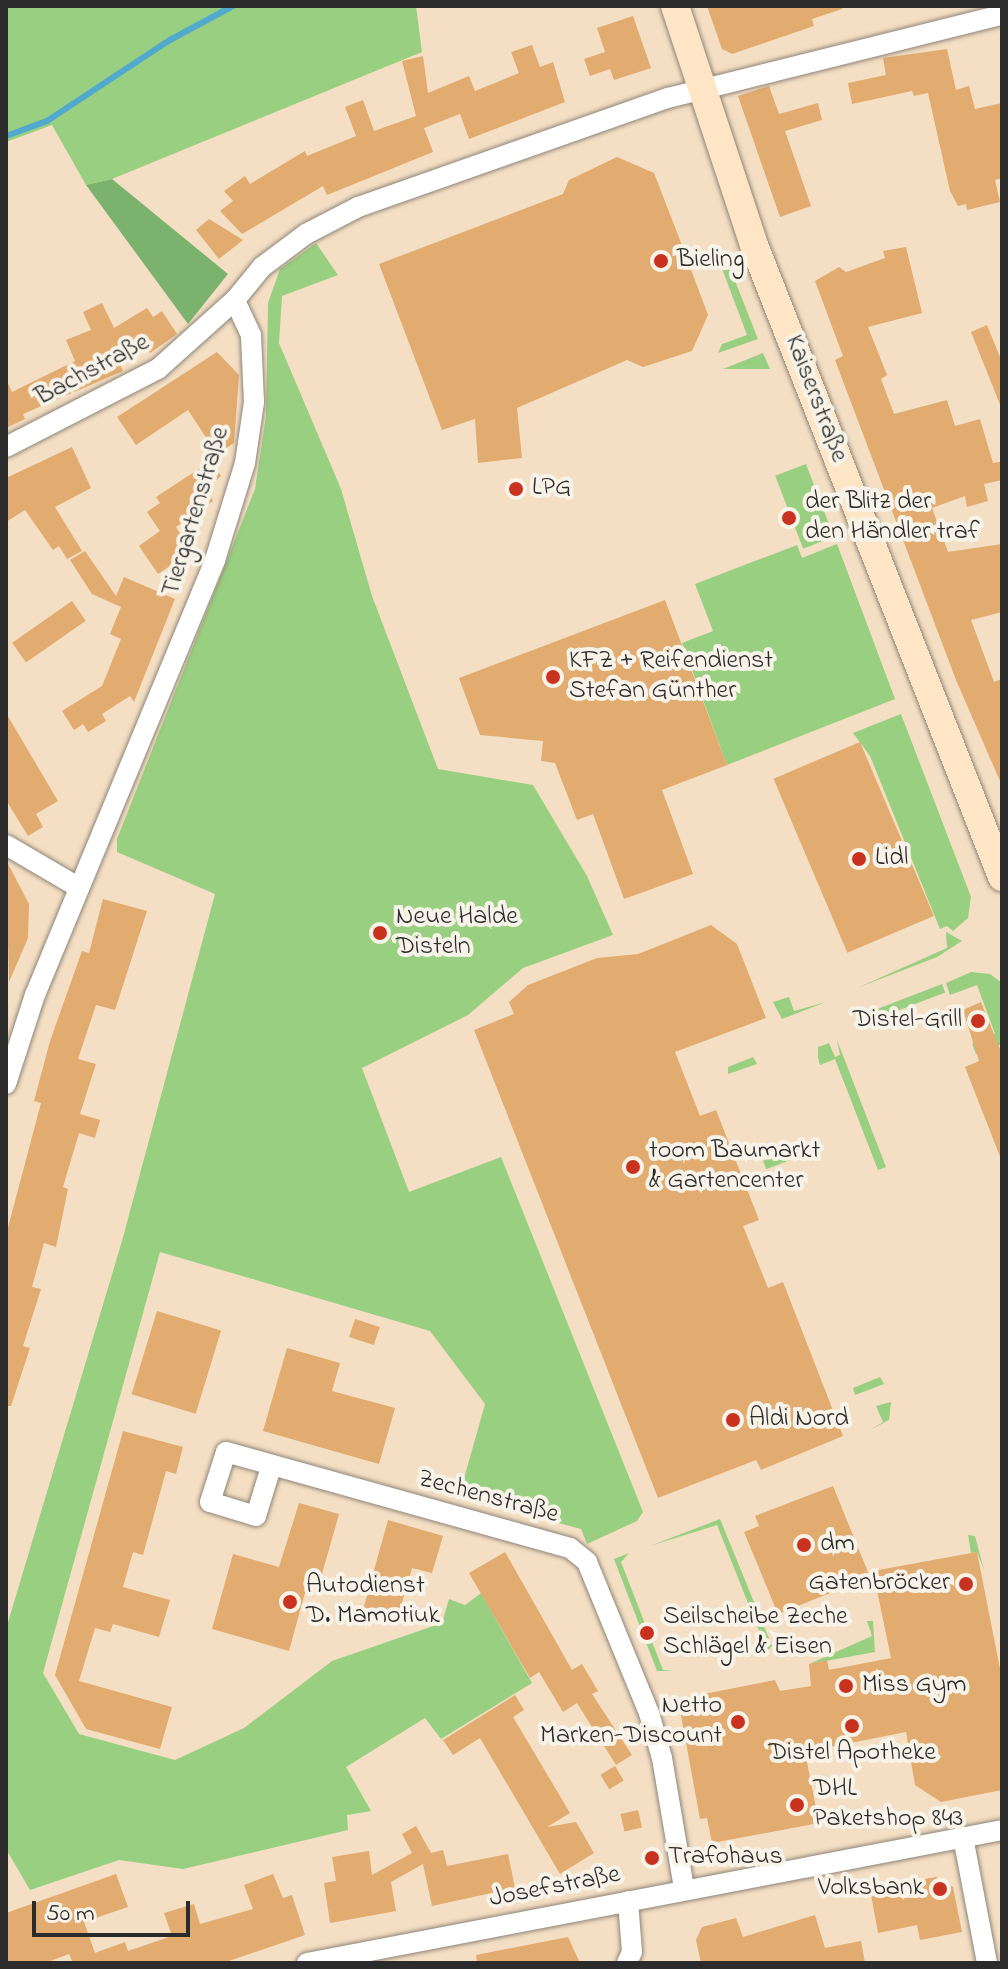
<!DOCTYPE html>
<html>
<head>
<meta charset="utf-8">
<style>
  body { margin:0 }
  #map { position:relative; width:1008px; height:1969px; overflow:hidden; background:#f4dfc4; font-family:"Indie Flower",sans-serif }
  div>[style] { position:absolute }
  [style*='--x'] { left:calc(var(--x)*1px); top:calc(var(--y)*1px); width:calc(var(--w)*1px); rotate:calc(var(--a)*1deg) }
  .green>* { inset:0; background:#99cf80; transform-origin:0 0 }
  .forest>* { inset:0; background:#7ab26e }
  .stream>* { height:6px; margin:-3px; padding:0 3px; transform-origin:3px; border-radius:3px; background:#51a9ce }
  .building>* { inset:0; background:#e2ab6f; transform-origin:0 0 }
  .roads { filter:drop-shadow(0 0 2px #908578) drop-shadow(0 0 2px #908578) }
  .street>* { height:20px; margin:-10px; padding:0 10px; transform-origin:10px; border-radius:10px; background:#fff }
  .secondary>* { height:28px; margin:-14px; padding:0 14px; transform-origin:14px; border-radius:14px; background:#fee5c5 }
  .dots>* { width:22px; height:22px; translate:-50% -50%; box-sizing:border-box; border:4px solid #f7f3e8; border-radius:50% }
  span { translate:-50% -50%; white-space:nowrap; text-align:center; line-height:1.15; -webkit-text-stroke:8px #f7f3e8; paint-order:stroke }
  .poi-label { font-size:26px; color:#2b2b2b }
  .left { translate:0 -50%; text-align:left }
  .right { translate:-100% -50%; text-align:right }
  .street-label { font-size:26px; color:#2b2b2b }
  .frame { position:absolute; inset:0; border:8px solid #2b2b2b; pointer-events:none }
  .scale { position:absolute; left:32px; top:1901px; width:158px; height:36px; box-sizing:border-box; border:4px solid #2b2b2b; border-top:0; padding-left:10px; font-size:24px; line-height:28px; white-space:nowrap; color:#2b2b2b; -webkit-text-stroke:6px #f7f3e8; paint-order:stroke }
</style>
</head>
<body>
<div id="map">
  <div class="green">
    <i style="clip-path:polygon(6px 6px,416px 6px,422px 52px,112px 179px,86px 185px,52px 125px,6px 142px)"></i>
    <i style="clip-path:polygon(316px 243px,338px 275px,282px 296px,279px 343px,341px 489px,372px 596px,438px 769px,533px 785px,587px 876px,613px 935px,523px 968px,468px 1015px,362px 1068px,409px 1192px,501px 1157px,643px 1512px,637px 1521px,587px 1544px,581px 1529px,459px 1496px,485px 1404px,430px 1331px,160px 1252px,43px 1673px,79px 1734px,175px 1760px,244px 1728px,332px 1661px,442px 1623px,449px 1599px,465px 1605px,481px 1593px,532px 1683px,441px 1739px,425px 1718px,346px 1767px,371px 1811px,347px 1815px,348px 1830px,183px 1869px,119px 1860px,30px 1890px,6px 1849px,6px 1629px,122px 1241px,215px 894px,117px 852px,117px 839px,255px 489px,266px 416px,268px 303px,280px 269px)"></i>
    <i style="clip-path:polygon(728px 263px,758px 339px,718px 353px,722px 344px,747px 335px,721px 266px)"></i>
    <i style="clip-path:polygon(763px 353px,770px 369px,723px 369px)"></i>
    <i style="left:806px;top:464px;width:78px;height:33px;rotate:69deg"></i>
    <i style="clip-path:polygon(837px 544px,895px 699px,727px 765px,682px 643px,713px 631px,695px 584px,797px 545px,802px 558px)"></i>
    <i style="clip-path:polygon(901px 714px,971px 897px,968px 918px,953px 931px,947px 926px,940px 929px,870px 756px,853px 733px)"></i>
    <i style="clip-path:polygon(946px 932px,962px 941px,937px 957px,857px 988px,947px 948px)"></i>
    <i style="clip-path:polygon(971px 972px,990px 974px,1002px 983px,1002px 1044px,976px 1054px,972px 1044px,995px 1034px,977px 985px,950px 995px,946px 983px)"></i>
    <i style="left:942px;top:984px;width:9px;height:75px;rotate:69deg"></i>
    <i style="clip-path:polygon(789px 997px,794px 1011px,826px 1002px,782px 1019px,773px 1002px)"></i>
    <i style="clip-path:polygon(837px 1040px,886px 1167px,878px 1170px,835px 1059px,820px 1065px,818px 1058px,818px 1047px,829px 1043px,835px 1057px,840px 1055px)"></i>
    <i style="clip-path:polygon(753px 1057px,757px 1064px,728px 1074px,728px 1067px)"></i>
    <i style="left:791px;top:1150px;width:9px;height:30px;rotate:69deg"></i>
    <i style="clip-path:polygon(880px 1377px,884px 1384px,855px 1395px,853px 1388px)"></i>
    <i style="clip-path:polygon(891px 1402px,889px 1420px,870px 1430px,883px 1422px,876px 1406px)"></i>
    <i style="clip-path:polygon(720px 1519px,772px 1646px,767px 1651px,717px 1525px,650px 1546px)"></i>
    <i style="clip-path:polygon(968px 1535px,975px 1536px,984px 1570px,977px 1552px,971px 1553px)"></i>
    <i style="clip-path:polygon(629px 1553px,621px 1562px,663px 1670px,673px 1671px,657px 1671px,614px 1559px)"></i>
    <i style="clip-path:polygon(867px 1621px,873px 1621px,875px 1652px,809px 1664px,872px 1636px)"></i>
  </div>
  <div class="forest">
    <i style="clip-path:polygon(112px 179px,228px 274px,188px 324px,86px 185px)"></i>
  </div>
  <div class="stream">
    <i style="--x:6;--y:136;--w:44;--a:-20.1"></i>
    <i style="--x:47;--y:121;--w:147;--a:-33.4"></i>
    <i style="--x:170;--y:40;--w:72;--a:-28.4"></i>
  </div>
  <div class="building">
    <i style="clip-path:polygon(707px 6px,841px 6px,842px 9px,812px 19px,814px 26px,732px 54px,722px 49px)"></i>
    <i style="clip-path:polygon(633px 16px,651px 68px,614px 80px,610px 69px,590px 76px,584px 59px,605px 52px,597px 28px)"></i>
    <i style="clip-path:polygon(532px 45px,540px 67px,553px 62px,565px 102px,469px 139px,460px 114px,424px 128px,433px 152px,327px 195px,323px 186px,242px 234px,220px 211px,233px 201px,224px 191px,245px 176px,250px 184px,305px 151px,307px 156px,356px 136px,345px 107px,363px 100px,374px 131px,416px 116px,402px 61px,423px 56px,428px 93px,469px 76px,475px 91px,519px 73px,511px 52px)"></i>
    <i style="clip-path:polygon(947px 49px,956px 90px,969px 86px,975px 109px,1002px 103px,1002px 178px,995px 180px,1000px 202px,967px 210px,966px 204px,958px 206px,950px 191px,928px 93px,914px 96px,912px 91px,852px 104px,848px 83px,886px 75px,883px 58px)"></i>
    <i style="clip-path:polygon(769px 86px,779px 114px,818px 103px,822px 120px,785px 131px,811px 206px,780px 217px,738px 96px)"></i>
    <i style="clip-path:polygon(617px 157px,654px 173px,678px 235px,708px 315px,692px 351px,643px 367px,627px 360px,517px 408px,522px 458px,478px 463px,475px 419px,442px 430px,379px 264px,563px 194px,569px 180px)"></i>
    <i style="clip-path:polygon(209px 219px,243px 240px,219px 259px,196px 230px)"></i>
    <i style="clip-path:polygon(906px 247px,922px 313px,868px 327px,887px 375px,881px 379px,894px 414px,947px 400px,955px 426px,980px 419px,993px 463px,1000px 462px,1002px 472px,1002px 480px,984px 484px,988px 501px,967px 507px,965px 496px,932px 508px,948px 552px,1002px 544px,1002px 612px,971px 620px,994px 682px,1002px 679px,1000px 781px,956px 680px,835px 360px,843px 356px,815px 281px,839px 267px,846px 272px,885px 258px,883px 251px)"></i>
    <i style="clip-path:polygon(102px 303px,114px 328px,147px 308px,153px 317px,162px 311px,177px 334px,150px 353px,145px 346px,119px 361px,123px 371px,23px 414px,25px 419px,6px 428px,6px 379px,12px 392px,75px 361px,66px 340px,91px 330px,83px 312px)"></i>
    <i style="clip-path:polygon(987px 325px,1002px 362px,1001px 407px,971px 332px)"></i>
    <i style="clip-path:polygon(217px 352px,239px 375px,234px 443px,217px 454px,188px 410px,136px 445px,117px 417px)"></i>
    <i style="clip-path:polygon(72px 447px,91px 488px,55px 507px,82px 551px,67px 559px,59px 546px,53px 550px,25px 510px,6px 522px,6px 478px)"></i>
    <i style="clip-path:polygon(211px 461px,221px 476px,206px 489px,213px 501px,176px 527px,183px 538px,176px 543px,185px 556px,158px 574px,139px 546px,160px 531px,147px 512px,160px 503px,156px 497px)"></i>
    <i style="clip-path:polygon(85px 551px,116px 596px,124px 577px,175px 599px,134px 702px,130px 696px,102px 714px,106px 721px,88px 732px,83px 724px,74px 730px,62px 711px,102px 686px,121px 639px,110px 634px,121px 607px,92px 594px,70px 560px)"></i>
    <i style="clip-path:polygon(665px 600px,727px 765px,662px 790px,693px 874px,624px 899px,593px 814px,577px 820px,555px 763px,541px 761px,543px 741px,480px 735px,459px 678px)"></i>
    <i style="left:72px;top:601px;width:24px;height:73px;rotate:55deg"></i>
    <i style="clip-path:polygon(6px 713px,58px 801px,36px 814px,43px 827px,28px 836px,6px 800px)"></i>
    <i style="left:860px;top:742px;width:189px;height:94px;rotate:67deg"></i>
    <i style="clip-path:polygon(6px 860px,29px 904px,28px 938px,9px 982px)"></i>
    <i style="clip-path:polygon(103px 899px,147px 911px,115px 1010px,96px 1005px,78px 1059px,96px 1064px,80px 1114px,100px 1120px,95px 1138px,79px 1133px,63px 1187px,68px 1189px,56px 1247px,44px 1243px,32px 1287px,41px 1289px,23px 1346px,30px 1348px,11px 1406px,6px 1406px,6px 1235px,41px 1103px,34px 1101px,50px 1041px,82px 951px,89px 953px)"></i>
    <i style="clip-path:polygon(711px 925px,737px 944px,766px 1018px,675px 1052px,700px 1116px,716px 1110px,759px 1220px,743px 1226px,768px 1288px,783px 1282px,843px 1436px,761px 1470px,756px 1460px,658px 1498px,474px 1030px,514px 1014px,509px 1002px,528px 985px,597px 958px,638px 954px)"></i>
    <i style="clip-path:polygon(981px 1002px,1002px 1054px,1001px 1159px,965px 1067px,979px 1061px,963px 1010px)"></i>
    <i style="left:157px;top:1311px;width:67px;height:87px;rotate:17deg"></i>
    <i style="left:355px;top:1319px;width:26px;height:19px;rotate:18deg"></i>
    <i style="clip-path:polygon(287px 1348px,340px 1363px,332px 1391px,395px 1408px,379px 1464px,263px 1431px)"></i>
    <i style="clip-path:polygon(123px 1431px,183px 1447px,176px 1474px,166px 1471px,143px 1555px,133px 1552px,123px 1587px,170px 1600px,159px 1637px,113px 1624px,110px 1632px,95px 1628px,79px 1681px,172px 1707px,160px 1749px,86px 1729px,55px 1675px)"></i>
    <i style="clip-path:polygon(833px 1486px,870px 1577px,778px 1614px,744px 1532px,759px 1526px,755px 1516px)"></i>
    <i style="clip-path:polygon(299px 1503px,339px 1514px,320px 1581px,309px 1578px,289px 1651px,212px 1629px,233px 1554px,279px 1567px)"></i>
    <i style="clip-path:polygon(388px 1520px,443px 1536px,432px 1573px,412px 1568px,397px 1620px,363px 1610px)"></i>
    <i style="clip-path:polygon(505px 1552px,572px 1670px,582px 1664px,598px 1691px,592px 1694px,632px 1755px,616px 1765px,577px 1703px,563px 1712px,539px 1672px,530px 1678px,469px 1573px)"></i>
    <i style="clip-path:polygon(977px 1552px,1002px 1679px,1002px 1790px,941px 1802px,915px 1785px,906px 1732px,805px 1752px,819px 1823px,712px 1843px,707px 1818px,700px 1819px,678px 1699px,775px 1680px,780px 1691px,811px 1686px,809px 1664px,827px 1660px,829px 1670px,891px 1658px,873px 1571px)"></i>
    <i style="clip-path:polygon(515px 1695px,524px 1710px,513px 1717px,570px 1813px,547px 1827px,576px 1822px,594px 1853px,560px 1874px,480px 1738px,453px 1755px,443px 1740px)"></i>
    <i style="left:615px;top:1766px;width:17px;height:17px;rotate:59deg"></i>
    <i style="left:638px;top:1810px;width:18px;height:18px;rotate:77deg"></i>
    <i style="clip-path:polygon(416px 1826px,431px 1853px,443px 1850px,447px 1866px,508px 1854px,515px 1888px,432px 1906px,423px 1864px,391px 1882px,396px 1911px,330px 1923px,324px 1883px,336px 1881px,332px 1857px,369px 1851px,372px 1875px,412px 1853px,402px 1834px)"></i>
    <i style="clip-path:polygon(116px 1874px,128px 1907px,84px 1922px,95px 1953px,125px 1942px,128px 1951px,172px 1936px,164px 1913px,194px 1904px,200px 1924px,253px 1909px,244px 1885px,273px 1874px,283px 1898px,292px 1895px,305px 1935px,223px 1963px,73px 1963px,69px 1954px,45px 1963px,6px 1963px,6px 1913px)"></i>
    <i style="clip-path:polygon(936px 1877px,953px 1887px,962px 1932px,920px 1940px,917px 1925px,878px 1933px,870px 1889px)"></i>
    <i style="clip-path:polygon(815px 1915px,825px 1948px,861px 1941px,865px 1963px,701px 1963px,696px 1940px,702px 1927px,736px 1918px,743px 1937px)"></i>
    <i style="clip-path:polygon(568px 1937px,580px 1963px,477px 1963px,476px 1955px)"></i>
  </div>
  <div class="roads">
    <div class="street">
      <i style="--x:6;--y:447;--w:171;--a:-27.2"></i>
      <i style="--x:158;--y:369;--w:103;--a:-41.9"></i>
      <i style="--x:6;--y:845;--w:83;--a:30.3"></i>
      <i style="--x:6;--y:1084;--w:94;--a:-72"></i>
      <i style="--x:35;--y:995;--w:471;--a:-67.5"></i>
      <i style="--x:215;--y:560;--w:102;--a:-72.8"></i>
      <i style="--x:245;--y:463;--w:62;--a:-81.6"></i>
      <i style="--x:254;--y:402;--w:67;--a:-92.6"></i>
      <i style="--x:251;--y:335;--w:38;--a:-115"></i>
      <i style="--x:235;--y:300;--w:43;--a:-50.7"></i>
      <i style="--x:262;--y:267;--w:55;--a:-36.9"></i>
      <i style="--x:306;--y:234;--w:59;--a:-27.4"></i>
      <i style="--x:358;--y:207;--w:329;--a:-19.4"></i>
      <i style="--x:668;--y:98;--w:344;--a:-14"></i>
      <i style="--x:271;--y:1467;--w:51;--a:107"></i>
      <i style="--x:256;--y:1516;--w:48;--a:-163.1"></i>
      <i style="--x:210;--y:1502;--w:52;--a:-72.3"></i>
      <i style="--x:226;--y:1452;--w:357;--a:15.6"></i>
      <i style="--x:570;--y:1548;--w:22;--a:39"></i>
      <i style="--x:587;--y:1562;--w:163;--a:67.7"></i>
      <i style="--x:649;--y:1713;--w:47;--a:73.9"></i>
      <i style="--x:662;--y:1758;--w:132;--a:80.4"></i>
      <i style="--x:963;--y:1837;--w:128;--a:79.2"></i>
      <i style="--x:307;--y:1963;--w:708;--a:-10.83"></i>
      <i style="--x:627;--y:1963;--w:12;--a:-66"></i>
      <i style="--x:632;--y:1952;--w:51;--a:-94.5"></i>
    </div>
    <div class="secondary">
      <i style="--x:675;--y:6;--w:252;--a:71.7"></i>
      <i style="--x:754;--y:245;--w:679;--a:68.57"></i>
    </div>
  </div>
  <div class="dots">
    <i style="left:661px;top:261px;background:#c8321e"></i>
    <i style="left:516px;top:489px;background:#c8321e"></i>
    <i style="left:789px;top:518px;background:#c8321e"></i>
    <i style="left:553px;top:677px;background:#c8321e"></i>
    <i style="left:859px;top:859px;background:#c8321e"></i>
    <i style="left:380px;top:933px;background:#c8321e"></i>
    <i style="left:978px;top:1021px;background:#c8321e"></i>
    <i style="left:633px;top:1167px;background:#c8321e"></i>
    <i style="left:733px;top:1420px;background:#c8321e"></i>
    <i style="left:804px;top:1545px;background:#c8321e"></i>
    <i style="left:966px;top:1584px;background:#c8321e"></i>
    <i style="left:290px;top:1602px;background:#c8321e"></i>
    <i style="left:647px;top:1633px;background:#c8321e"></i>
    <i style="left:846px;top:1686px;background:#c8321e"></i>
    <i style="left:738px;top:1722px;background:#c8321e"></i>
    <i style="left:852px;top:1726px;background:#c8321e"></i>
    <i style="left:797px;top:1805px;background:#c8321e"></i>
    <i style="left:652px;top:1858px;background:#c8321e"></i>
    <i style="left:940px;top:1889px;background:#c8321e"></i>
  </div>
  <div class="poi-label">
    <span class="left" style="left:677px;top:261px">Bieling</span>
    <span class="left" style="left:532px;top:489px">LPG</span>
    <span class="left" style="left:805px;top:518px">der Blitz der<br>den Händler traf</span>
    <span class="left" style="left:569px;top:677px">KFZ + Reifendienst<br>Stefan Günther</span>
    <span class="left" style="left:875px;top:859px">Lidl</span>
    <span class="left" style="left:396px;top:933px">Neue Halde<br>Disteln</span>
    <span class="right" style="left:962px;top:1021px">Distel-Grill</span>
    <span class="left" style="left:649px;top:1167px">toom Baumarkt<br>&amp; Gartencenter</span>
    <span class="left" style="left:749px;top:1420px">Aldi Nord</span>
    <span class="left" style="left:820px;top:1545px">dm</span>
    <span class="right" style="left:950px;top:1584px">Gatenbröcker</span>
    <span class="left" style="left:306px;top:1602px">Autodienst<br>D. Mamotiuk</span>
    <span class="left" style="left:663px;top:1633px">Seilscheibe Zeche<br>Schlägel &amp; Eisen</span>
    <span class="left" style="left:862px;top:1686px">Miss Gym</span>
    <span class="right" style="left:722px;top:1722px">Netto<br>Marken-Discount</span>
    <span style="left:852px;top:1754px">Distel Apotheke</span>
    <span class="left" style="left:813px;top:1805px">DHL<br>Paketshop 843</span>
    <span class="left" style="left:668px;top:1858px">Trafohaus</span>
    <span class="right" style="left:924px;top:1889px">Volksbank</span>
  </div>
  <div class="street-label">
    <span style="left:93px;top:371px;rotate:-28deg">Bachstraße</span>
    <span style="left:815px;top:399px;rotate:69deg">Kaiserstraße</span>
    <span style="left:197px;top:512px;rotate:-73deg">Tiergartenstraße</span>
    <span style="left:488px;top:1498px;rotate:15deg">Zechenstraße</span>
    <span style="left:555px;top:1888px;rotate:-11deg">Josefstraße</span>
  </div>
  <div class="frame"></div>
  <div class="scale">50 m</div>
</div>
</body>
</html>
